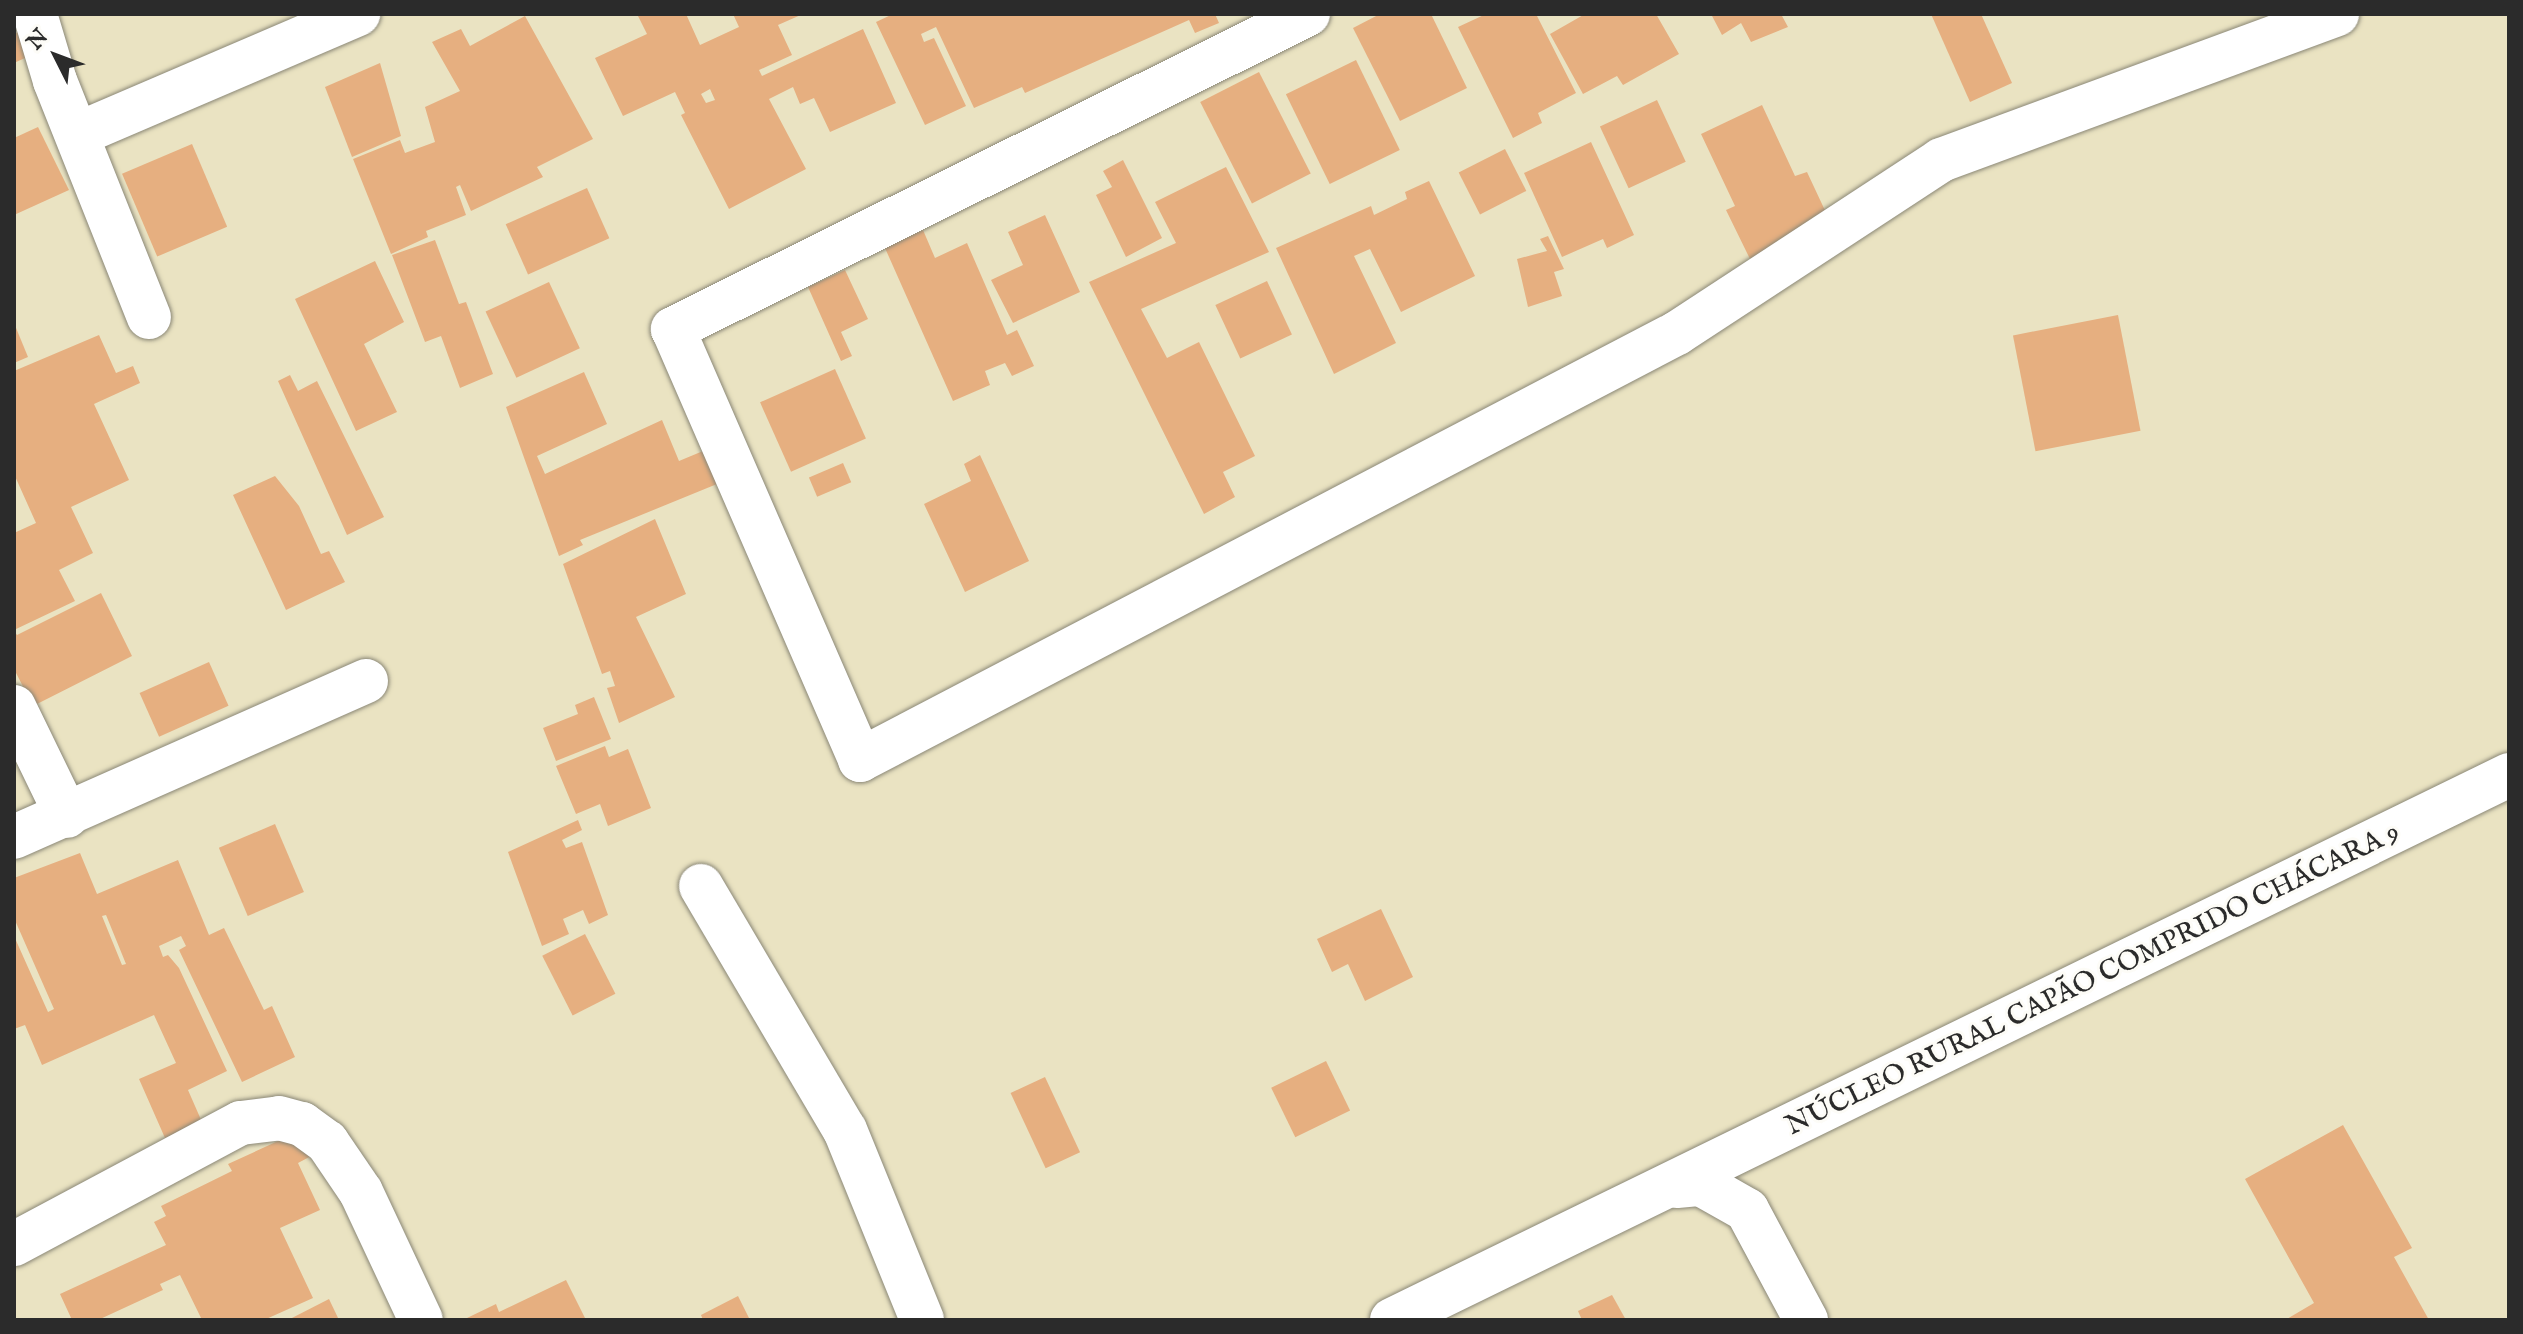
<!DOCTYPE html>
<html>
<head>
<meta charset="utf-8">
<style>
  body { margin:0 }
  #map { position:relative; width:2523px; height:1334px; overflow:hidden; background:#eae3c2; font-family:"IM FELL English",serif }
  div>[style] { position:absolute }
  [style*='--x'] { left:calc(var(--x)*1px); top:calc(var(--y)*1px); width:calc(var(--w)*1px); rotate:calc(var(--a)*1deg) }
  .building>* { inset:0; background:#e6af80; transform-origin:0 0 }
  .roads { filter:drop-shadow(0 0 2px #8a8776) drop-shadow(0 0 2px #8a8776) }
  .minor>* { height:44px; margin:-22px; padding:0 22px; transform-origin:22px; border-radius:22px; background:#fff }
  span { translate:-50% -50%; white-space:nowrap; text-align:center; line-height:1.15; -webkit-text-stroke:6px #fdfcf7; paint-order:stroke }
  .street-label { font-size:28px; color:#2b2b2b }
  .frame { position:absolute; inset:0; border:16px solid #2b2b2b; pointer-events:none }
  .north { position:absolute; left:16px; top:16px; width:80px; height:80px; -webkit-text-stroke:6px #fdfcf7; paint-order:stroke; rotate:312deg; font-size:22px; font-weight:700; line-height:32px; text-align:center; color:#2b2b2b }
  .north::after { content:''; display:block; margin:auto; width:28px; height:36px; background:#2b2b2b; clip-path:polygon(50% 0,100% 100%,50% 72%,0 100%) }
</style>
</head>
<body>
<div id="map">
  <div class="building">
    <i style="clip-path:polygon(evenodd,637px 14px,686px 14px,700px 45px,739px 27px,733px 14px,803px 14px,778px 25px,792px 55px,759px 70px,762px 76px,863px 29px,896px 103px,830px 132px,814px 98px,800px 104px,793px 87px,769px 99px,806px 169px,729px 209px,681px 115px,685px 113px,675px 92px,623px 116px,595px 58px,647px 34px,637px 14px,710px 89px,715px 100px,706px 103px,701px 94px,710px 89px)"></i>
    <i style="clip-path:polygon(893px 14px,1215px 14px,1219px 23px,1195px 33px,1189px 20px,1025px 93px,1022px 87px,974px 108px,936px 27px,921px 34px,924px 42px,934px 38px,966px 106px,925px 125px,876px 22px)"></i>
    <i style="clip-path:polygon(1380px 14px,1431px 14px,1467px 88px,1400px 121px,1353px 28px)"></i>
    <i style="clip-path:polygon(1486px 14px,1536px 14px,1576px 93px,1538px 113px,1542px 123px,1513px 138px,1458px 27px)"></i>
    <i style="clip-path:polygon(1585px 14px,1656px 14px,1679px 54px,1623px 85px,1617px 76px,1583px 94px,1550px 34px)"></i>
    <i style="clip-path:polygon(1711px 14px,1781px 14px,1788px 27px,1751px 42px,1741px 23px,1722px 35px)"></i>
    <i style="clip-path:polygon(1931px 14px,1981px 14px,2012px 83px,1970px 102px)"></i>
    <i style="clip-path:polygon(525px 16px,593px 139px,537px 167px,543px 177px,471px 211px,460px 185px,456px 187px,466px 215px,426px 231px,428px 237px,391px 254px,353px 159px,400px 140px,405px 153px,435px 142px,425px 107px,460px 91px,432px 42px,461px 29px,470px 46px)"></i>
    <i style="clip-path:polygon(26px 29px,36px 53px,14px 63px,14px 34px)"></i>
    <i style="left:1356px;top:60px;width:100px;height:78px;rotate:64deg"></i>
    <i style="clip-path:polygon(380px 63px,401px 136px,352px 157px,325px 87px)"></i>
    <i style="left:1259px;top:72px;width:114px;height:66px;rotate:63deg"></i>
    <i style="left:1657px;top:100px;width:68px;height:63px;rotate:65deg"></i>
    <i style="clip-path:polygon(1762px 105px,1795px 176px,1807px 172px,1829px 219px,1750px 259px,1726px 210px,1735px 206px,1701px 134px)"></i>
    <i style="clip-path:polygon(38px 127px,69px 190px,14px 215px,14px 138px)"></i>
    <i style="clip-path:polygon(1591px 142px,1634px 235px,1607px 248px,1603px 239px,1562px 257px,1524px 173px)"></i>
    <i style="left:192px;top:144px;width:90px;height:76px;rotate:67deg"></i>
    <i style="left:1505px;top:149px;width:47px;height:52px;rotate:63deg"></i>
    <i style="clip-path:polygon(1123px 160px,1162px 238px,1126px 257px,1096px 195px,1112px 187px,1103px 171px)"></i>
    <i style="clip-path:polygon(1226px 167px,1269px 252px,1141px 309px,1167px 358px,1199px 342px,1255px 456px,1223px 472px,1235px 497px,1204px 514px,1089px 282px,1176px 243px,1155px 202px)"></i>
    <i style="clip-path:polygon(1429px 181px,1475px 276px,1401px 312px,1370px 249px,1354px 256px,1396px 343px,1334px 374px,1276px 248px,1371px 206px,1374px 215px,1407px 199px,1405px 192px)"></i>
    <i style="left:587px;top:188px;width:55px;height:89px;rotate:66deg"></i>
    <i style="clip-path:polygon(1045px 215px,1080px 292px,1013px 323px,991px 280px,1023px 265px,1008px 232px)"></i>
    <i style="clip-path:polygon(923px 230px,935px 258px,967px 243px,1007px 335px,1017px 330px,1034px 366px,1012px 376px,1005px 363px,985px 371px,990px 385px,953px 401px,885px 248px)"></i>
    <i style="clip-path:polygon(1548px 236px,1564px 269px,1554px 272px,1562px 296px,1528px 307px,1517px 259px,1547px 251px,1540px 239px)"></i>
    <i style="clip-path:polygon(435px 240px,459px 304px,466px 302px,493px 374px,460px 388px,441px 336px,425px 342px,392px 255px)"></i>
    <i style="clip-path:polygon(375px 261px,404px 322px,364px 344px,397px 412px,356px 431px,295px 299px)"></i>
    <i style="clip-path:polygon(845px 270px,868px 319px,841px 332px,852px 356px,841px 361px,808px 287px)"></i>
    <i style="left:1267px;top:281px;width:59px;height:57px;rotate:65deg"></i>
    <i style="left:549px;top:282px;width:73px;height:70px;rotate:65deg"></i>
    <i style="left:2118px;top:315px;width:118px;height:107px;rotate:79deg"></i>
    <i style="clip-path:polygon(14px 323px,28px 357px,14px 363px)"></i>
    <i style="clip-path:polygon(99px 335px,116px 373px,133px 366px,140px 383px,94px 404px,129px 480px,71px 507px,93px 553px,59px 570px,75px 601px,14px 630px,14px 533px,36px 523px,14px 474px,14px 371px)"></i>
    <i style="left:835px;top:369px;width:76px;height:82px;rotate:66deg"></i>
    <i style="clip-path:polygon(584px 372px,607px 424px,537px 456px,545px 474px,662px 420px,679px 461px,703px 451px,717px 484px,580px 540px,583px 545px,559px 556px,506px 407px)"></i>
    <i style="clip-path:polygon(290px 375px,298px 391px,317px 381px,384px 517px,347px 535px,278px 381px)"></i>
    <i style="clip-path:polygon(980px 455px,1029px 561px,965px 592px,924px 504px,971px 481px,964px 464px)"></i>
    <i style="left:843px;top:463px;width:21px;height:37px;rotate:67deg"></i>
    <i style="clip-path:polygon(275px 476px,299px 506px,321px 554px,329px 551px,345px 582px,286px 610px,233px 495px)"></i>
    <i style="clip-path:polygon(655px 519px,686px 594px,636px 617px,675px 697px,619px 723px,607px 688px,615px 686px,610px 671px,602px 674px,563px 564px)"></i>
    <i style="clip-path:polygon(101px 593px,132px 656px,33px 706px,14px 669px,14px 631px,17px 635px)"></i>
    <i style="left:209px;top:662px;width:48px;height:76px;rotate:66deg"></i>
    <i style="clip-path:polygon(594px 697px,611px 739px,556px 761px,543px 728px,578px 714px,575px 705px)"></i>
    <i style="clip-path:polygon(605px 746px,609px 757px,628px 749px,651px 808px,608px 826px,600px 804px,576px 814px,556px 766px)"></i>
    <i style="clip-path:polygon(578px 820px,582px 830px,562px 840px,566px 848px,582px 842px,608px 915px,589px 924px,583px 910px,563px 919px,569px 934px,542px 946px,508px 852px)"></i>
    <i style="left:275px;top:824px;width:74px;height:61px;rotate:67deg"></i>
    <i style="clip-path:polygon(evenodd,80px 853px,97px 894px,178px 860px,209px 935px,224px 928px,264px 1010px,272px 1006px,295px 1057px,242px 1082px,179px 950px,186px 946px,181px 936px,159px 946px,163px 957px,168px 955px,179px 968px,227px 1071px,188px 1090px,202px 1122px,165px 1138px,139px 1079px,176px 1063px,154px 1015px,42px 1065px,25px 1025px,14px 1029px,14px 936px,48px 1012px,54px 1009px,14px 918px,14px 878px,80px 853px,106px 915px,126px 964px,122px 965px,102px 916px,106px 915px)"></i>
    <i style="clip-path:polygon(1381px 909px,1413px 977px,1365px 1001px,1348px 964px,1332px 972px,1317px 939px)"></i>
    <i style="left:585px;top:934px;width:67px;height:48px;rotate:63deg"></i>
    <i style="left:1326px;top:1061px;width:55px;height:61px;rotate:64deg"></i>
    <i style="left:1045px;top:1077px;width:83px;height:38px;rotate:65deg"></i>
    <i style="clip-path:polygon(2343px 1125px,2412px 1248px,2394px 1257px,2429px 1320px,2285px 1320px,2314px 1303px,2245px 1179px)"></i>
    <i style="clip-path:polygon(302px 1130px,315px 1154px,298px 1163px,320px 1210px,280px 1228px,313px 1298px,264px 1320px,202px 1320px,180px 1275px,160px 1284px,163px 1290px,98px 1320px,72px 1320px,60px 1294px,166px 1245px,154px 1222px,166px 1216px,161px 1206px,232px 1171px,228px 1164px)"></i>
    <i style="clip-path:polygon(566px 1280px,586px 1320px,467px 1318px,496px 1304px,499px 1312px)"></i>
    <i style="clip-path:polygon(1612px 1295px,1626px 1320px,1582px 1320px,1578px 1311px)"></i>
    <i style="clip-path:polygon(738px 1296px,750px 1320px,703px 1320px,701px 1315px)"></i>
    <i style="clip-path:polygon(329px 1299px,339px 1320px,288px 1320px)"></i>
  </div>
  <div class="roads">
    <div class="minor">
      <i style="--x:35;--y:14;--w:70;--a:73.4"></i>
      <i style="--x:55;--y:81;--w:254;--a:68.3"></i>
      <i style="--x:1308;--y:14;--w:709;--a:153.62"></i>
      <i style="--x:673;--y:329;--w:470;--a:66.5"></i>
      <i style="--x:860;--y:760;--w:922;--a:-27.59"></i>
      <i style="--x:1677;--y:333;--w:316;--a:-33.2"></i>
      <i style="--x:1941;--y:160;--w:422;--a:-20.2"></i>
      <i style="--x:78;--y:134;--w:305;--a:-23.2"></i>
      <i style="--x:14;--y:707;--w:121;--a:64.1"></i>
      <i style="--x:14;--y:837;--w:385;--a:-23.9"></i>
      <i style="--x:701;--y:886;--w:283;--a:59.5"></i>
      <i style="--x:845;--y:1130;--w:205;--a:67.9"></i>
      <i style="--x:1677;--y:1186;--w:24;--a:-5"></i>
      <i style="--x:1701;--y:1184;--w:53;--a:29.5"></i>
      <i style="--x:1747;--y:1210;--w:125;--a:61.8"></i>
      <i style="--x:14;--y:1244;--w:257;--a:-28.1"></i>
      <i style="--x:241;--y:1123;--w:38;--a:-7"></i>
      <i style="--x:279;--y:1118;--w:24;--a:15"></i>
      <i style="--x:302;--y:1124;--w:31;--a:36"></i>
      <i style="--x:327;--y:1142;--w:60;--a:55.8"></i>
      <i style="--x:361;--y:1192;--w:141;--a:64.9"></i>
      <i style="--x:1392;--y:1320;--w:1243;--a:-26.01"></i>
    </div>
  </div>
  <div class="street-label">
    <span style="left:2093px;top:980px;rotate:-26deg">NÚCLEO RURAL CAPÃO COMPRIDO CHÁCARA 9</span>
  </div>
  <div class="frame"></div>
  <div class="north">N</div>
</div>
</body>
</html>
